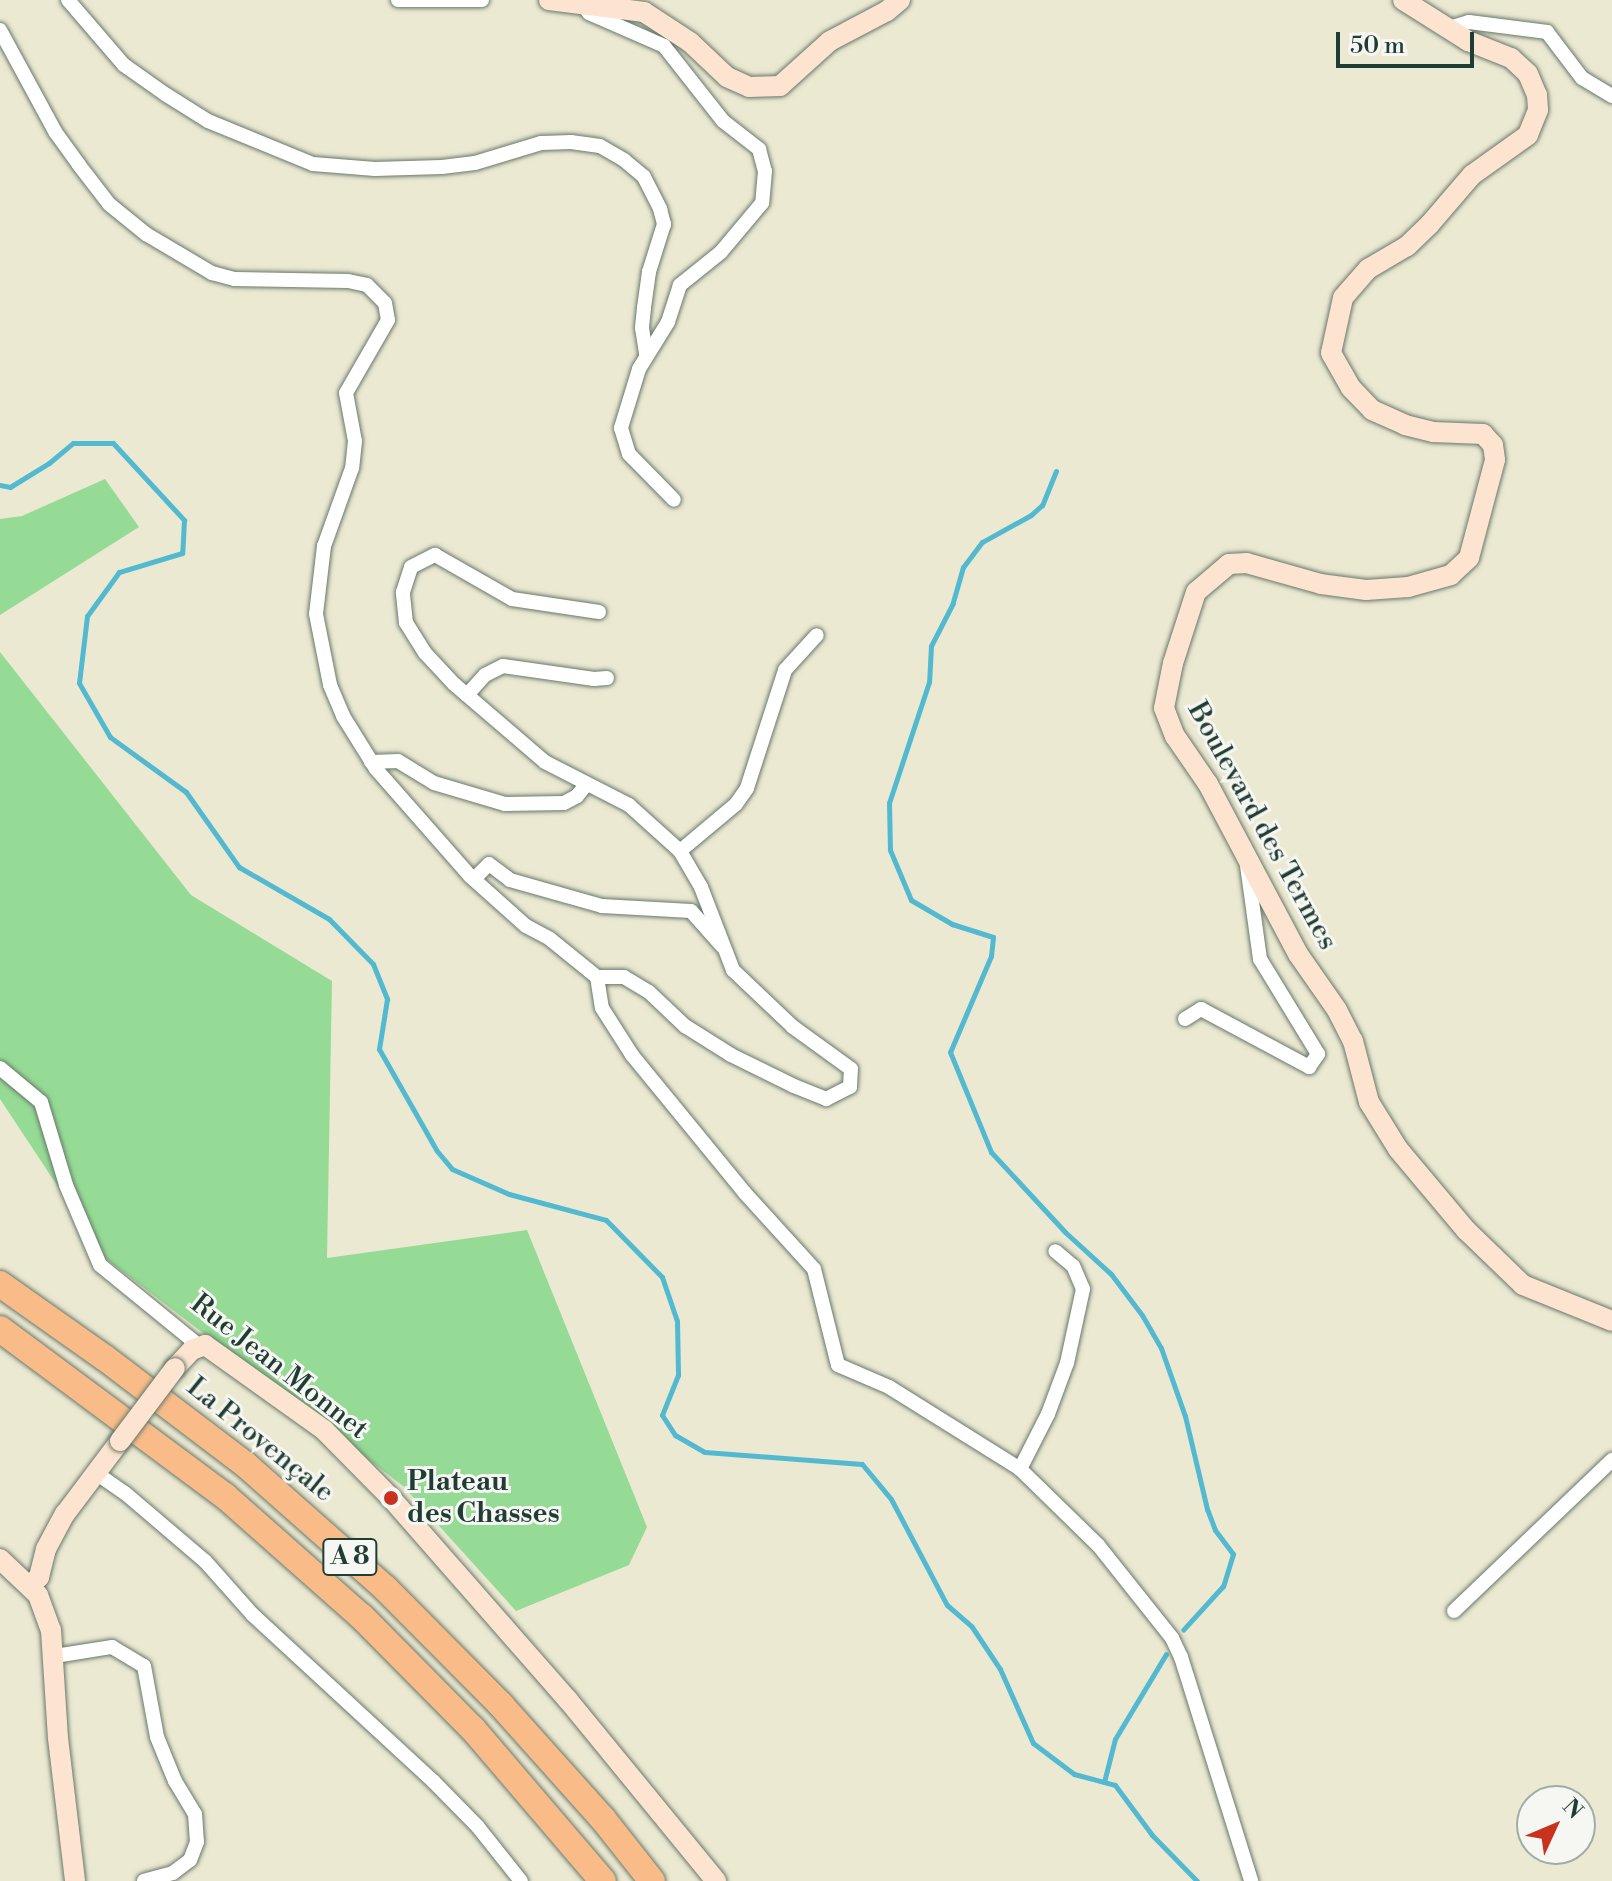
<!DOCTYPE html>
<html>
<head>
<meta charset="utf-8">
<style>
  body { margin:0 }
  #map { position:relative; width:1612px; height:1881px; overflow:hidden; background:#ece9d2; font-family:"Libre Bodoni",serif }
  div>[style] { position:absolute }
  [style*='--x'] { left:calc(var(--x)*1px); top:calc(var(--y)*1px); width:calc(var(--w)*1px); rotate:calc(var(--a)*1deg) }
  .green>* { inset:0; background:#95db95 }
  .stream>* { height:5px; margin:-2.5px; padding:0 2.5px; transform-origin:2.5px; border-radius:2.5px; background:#52b9d0 }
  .roads { filter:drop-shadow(0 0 2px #67796b) drop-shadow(0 0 2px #67796b) }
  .street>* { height:14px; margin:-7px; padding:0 7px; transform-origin:7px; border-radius:7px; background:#fff }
  .secondary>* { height:20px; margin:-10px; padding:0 10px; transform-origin:10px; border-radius:10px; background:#fde4d0 }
  .highway>* { height:26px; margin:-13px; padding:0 13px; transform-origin:13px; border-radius:13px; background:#f9bc89 }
  .bridges { filter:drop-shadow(0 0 2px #67796b) drop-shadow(0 0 2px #67796b) }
  .secondary-bridge>* { height:20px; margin:-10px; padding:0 10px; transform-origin:10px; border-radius:10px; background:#fde4d0 }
  .dots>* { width:22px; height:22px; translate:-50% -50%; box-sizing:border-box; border:4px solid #f6f6f2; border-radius:50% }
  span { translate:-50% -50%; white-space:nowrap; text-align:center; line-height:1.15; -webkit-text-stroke:6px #f6f6f2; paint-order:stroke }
  .shield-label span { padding:2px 6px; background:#f6f6f2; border:2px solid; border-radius:6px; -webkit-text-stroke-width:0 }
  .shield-label { font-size:26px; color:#1f3d34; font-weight:700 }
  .street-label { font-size:28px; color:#1f3d34 }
  .poi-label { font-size:28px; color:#1f3d34; font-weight:700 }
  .left { translate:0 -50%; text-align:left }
  .north { position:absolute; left:1516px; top:1785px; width:80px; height:80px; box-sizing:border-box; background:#f6f6f2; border:2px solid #a0aca6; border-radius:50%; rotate:46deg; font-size:22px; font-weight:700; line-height:32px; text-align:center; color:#1f3d34 }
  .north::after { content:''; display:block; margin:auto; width:28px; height:36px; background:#c8321e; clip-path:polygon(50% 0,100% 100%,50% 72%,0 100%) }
  .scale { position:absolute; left:1336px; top:32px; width:138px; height:36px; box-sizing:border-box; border:4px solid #1f3d34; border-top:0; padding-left:10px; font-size:24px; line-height:28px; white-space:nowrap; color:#1f3d34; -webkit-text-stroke:6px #f6f6f2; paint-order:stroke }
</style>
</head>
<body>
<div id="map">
  <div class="green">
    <i style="clip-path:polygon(105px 479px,139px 527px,0 615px,0 519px,22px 516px)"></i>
    <i style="clip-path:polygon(0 652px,191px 895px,332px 981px,327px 1258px,527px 1230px,647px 1527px,629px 1565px,516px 1611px,403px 1486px,105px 1258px,0 1099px)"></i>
  </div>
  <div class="stream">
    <i style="--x:1056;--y:471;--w:37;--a:112"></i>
    <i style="--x:1042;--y:505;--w:15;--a:138"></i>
    <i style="--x:1031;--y:515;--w:56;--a:151.1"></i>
    <i style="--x:982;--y:542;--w:31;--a:127"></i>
    <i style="--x:963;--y:567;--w:37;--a:106"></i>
    <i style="--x:953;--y:603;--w:48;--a:117.1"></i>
    <i style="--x:931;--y:646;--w:36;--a:93"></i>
    <i style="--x:929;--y:682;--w:127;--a:108.3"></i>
    <i style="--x:889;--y:803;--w:47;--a:88.8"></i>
    <i style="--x:890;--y:850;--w:54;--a:67.2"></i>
    <i style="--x:911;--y:900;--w:48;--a:30.3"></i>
    <i style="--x:952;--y:924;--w:43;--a:17.6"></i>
    <i style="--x:993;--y:937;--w:19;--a:96"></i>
    <i style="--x:991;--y:956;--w:104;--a:113.1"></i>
    <i style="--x:950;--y:1052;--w:108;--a:67.7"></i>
    <i style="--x:991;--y:1152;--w:109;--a:47.2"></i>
    <i style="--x:1065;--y:1232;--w:62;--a:42.4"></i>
    <i style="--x:1111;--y:1274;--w:51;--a:52.9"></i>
    <i style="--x:1142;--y:1315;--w:38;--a:60"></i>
    <i style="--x:1161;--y:1348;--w:72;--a:70.6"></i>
    <i style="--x:1185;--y:1416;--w:96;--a:76.7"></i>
    <i style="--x:1207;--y:1509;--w:22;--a:69"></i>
    <i style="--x:1215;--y:1530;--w:30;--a:53"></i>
    <i style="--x:1233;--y:1554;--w:34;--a:107"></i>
    <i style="--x:1223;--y:1586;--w:59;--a:132.3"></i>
    <i style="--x:0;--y:485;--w:10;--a:11"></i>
    <i style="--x:10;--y:487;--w:46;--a:-31.6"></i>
    <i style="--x:49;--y:463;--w:31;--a:-40"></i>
    <i style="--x:73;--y:443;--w:40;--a:0"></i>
    <i style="--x:113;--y:443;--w:105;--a:47.3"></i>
    <i style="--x:184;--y:520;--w:33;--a:93"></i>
    <i style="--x:182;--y:553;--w:66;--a:163.2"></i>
    <i style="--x:119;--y:572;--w:54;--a:126"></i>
    <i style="--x:87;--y:616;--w:67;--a:96.8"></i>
    <i style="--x:79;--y:683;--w:62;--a:60.1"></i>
    <i style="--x:110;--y:737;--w:94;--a:35.9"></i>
    <i style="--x:186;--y:792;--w:92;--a:54.8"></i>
    <i style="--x:239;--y:867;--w:104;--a:30"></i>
    <i style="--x:329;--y:919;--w:63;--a:45.6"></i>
    <i style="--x:373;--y:964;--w:38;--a:68"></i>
    <i style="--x:387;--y:999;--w:51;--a:99.1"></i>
    <i style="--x:379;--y:1049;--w:117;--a:60.4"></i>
    <i style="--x:437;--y:1151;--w:23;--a:50"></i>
    <i style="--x:452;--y:1169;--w:62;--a:23.7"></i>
    <i style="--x:509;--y:1194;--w:100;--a:15"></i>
    <i style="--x:606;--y:1220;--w:80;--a:45.5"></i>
    <i style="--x:662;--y:1277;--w:46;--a:71.2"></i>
    <i style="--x:677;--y:1321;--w:54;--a:88.9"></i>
    <i style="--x:678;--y:1375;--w:43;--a:111.8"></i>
    <i style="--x:662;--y:1415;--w:24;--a:57"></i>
    <i style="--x:675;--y:1435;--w:34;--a:30"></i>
    <i style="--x:705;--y:1452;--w:157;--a:4.4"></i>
    <i style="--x:862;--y:1464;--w:45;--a:50.4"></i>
    <i style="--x:891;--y:1499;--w:120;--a:62.2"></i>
    <i style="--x:947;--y:1605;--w:33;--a:41"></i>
    <i style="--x:972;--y:1627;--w:50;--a:56.3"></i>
    <i style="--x:1000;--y:1669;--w:81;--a:66"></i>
    <i style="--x:1033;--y:1743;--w:51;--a:37.1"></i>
    <i style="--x:1074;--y:1774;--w:42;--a:15"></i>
    <i style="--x:1115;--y:1785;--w:62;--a:53.5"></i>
    <i style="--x:1152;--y:1835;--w:64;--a:45.6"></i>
    <i style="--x:1104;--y:1782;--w:44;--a:-75.7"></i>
    <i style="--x:1115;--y:1739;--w:99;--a:-59"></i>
  </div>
  <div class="roads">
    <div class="street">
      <i style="--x:68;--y:0;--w:86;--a:49.3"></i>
      <i style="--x:124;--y:65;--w:50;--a:35.3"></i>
      <i style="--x:165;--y:94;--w:51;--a:32.1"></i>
      <i style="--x:208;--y:121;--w:113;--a:22.3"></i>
      <i style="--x:313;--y:164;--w:62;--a:4.6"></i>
      <i style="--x:375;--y:169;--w:67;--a:-1.7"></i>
      <i style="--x:442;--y:167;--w:33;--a:-7"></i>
      <i style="--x:475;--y:163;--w:69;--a:-16.9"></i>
      <i style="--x:541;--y:143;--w:30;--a:-2"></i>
      <i style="--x:571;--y:142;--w:29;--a:8"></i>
      <i style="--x:600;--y:146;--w:28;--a:30"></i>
      <i style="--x:624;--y:160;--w:26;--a:40"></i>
      <i style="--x:644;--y:177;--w:36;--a:63"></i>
      <i style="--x:660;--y:209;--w:16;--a:75"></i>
      <i style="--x:664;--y:224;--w:50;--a:107.4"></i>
      <i style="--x:649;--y:272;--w:36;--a:98"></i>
      <i style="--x:644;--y:308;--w:20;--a:96"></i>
      <i style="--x:642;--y:328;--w:26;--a:81"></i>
      <i style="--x:398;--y:0;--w:84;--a:0"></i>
      <i style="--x:583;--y:5;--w:10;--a:53"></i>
      <i style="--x:589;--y:13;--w:82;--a:23.7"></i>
      <i style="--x:664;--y:46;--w:95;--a:51.8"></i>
      <i style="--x:723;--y:121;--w:46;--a:37.9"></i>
      <i style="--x:759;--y:149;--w:23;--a:75"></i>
      <i style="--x:765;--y:171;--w:32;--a:95"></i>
      <i style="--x:762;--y:203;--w:64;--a:129.9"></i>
      <i style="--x:721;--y:252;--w:53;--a:141.2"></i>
      <i style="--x:680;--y:285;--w:39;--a:108"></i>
      <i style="--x:668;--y:322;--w:55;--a:121.7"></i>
      <i style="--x:639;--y:369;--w:62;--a:107"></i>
      <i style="--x:621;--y:428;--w:27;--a:73"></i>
      <i style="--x:629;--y:454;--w:64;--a:45.6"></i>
      <i style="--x:1446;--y:29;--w:24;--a:-17"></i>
      <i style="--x:1469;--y:22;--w:79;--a:7.3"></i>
      <i style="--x:1547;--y:32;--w:58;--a:52.7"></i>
      <i style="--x:1582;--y:78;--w:35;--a:31"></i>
      <i style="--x:0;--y:30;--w:117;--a:61.5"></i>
      <i style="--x:56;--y:133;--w:39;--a:54"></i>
      <i style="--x:79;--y:165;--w:49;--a:52.4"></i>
      <i style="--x:109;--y:204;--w:48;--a:39"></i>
      <i style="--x:146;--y:234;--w:77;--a:30.6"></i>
      <i style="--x:212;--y:273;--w:23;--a:15"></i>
      <i style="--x:234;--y:279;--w:114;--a:1"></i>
      <i style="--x:348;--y:281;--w:19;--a:12"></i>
      <i style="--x:367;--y:285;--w:25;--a:45"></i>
      <i style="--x:385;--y:303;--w:17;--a:80"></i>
      <i style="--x:388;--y:320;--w:84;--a:119.9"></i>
      <i style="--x:346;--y:393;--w:49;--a:79.4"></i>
      <i style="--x:355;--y:441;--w:27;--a:96"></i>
      <i style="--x:352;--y:468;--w:83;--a:109.7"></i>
      <i style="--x:324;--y:546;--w:68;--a:96.7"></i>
      <i style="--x:316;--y:614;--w:72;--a:78.8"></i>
      <i style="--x:330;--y:685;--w:34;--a:67"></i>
      <i style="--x:343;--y:716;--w:62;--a:58.1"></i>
      <i style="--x:376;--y:769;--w:142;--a:48.7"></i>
      <i style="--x:470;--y:876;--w:75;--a:41.8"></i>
      <i style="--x:526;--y:926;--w:27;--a:28"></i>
      <i style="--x:550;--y:939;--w:60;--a:39"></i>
      <i style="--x:467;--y:695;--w:27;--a:-48"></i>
      <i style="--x:485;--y:675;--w:20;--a:-27"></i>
      <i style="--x:503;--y:666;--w:92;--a:8.1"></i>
      <i style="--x:594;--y:679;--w:13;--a:-4"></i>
      <i style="--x:371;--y:762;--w:27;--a:-2"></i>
      <i style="--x:398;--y:761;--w:42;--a:31.4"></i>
      <i style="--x:434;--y:783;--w:74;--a:16.5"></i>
      <i style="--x:505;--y:804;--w:59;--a:-1"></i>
      <i style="--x:564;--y:803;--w:15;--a:-28"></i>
      <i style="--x:577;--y:796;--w:14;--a:-51"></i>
      <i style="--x:680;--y:851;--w:73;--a:-40"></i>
      <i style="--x:736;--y:804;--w:19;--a:-55"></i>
      <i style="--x:747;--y:788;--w:124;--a:-72.1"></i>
      <i style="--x:785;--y:670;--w:47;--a:-47.6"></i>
      <i style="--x:474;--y:879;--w:21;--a:-45"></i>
      <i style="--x:489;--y:864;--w:26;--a:37"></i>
      <i style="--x:510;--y:880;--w:96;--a:15.8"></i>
      <i style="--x:602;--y:906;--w:89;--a:3.2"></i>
      <i style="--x:691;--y:911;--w:47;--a:48.5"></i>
      <i style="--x:597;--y:977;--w:27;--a:0"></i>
      <i style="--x:624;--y:977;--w:29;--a:31"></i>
      <i style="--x:649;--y:992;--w:50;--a:43.4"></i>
      <i style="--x:685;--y:1026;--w:54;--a:32.2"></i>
      <i style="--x:731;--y:1055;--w:70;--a:26.2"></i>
      <i style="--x:794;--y:1086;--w:35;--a:22"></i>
      <i style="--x:826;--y:1099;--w:27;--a:-27"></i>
      <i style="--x:850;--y:1087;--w:18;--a:-87"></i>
      <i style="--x:851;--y:1069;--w:72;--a:-144.1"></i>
      <i style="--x:793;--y:1027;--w:83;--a:-136.5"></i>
      <i style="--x:733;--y:970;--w:89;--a:-111.1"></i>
      <i style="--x:701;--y:887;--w:42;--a:-120.3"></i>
      <i style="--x:680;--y:851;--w:69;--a:-138"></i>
      <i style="--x:629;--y:805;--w:94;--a:-152.9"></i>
      <i style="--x:545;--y:762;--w:120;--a:-139.4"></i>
      <i style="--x:454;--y:684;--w:42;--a:-133.1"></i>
      <i style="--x:425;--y:653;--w:36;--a:-122"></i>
      <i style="--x:406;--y:623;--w:31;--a:-96"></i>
      <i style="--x:403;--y:592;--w:26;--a:-72"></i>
      <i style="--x:411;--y:567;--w:27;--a:-27"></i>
      <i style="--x:435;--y:555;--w:89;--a:29.7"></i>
      <i style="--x:512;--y:599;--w:88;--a:8.5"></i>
      <i style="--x:597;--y:977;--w:31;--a:81"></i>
      <i style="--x:602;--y:1008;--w:56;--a:57.4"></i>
      <i style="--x:632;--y:1055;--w:177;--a:50.7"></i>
      <i style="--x:744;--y:1192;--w:104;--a:47.7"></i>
      <i style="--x:814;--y:1269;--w:99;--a:76"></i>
      <i style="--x:838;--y:1365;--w:56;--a:23.3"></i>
      <i style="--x:889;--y:1387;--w:155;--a:32"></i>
      <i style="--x:1020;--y:1469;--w:109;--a:44.3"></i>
      <i style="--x:1098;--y:1545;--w:119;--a:51.5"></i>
      <i style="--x:1172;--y:1638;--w:21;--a:65"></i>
      <i style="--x:1181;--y:1657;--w:235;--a:72.6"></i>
      <i style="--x:1185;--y:1019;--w:19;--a:-32"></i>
      <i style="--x:1201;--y:1009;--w:123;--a:28.2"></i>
      <i style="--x:1309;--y:1067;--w:16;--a:-55"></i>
      <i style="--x:1318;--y:1054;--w:111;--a:-121.4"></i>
      <i style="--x:1260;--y:959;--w:95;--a:-97.9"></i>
      <i style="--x:0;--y:1068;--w:53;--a:39.7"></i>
      <i style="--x:41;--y:1102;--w:87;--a:73.2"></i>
      <i style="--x:66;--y:1185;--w:87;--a:67"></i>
      <i style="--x:100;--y:1265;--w:127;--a:39.2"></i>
      <i style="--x:1020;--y:1469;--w:62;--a:-63"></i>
      <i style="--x:1048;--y:1414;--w:54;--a:-69.6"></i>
      <i style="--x:1067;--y:1363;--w:76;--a:-77.8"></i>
      <i style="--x:1083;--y:1289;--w:25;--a:-113"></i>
      <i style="--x:1073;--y:1266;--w:23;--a:-140"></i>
      <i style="--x:96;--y:1473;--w:35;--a:35"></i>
      <i style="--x:125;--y:1493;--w:105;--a:40.4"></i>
      <i style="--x:205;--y:1561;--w:72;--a:48.4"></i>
      <i style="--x:253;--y:1615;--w:245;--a:42.7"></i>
      <i style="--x:433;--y:1781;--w:64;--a:45.6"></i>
      <i style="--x:478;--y:1827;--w:69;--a:51.5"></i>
      <i style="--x:1454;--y:1611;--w:219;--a:-43.7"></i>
      <i style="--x:55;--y:1656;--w:58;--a:-9"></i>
      <i style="--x:112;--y:1647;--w:37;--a:31"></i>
      <i style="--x:144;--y:1666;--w:72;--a:79.6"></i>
      <i style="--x:157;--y:1737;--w:48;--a:67.8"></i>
      <i style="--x:175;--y:1781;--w:39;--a:59"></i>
      <i style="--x:195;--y:1814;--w:28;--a:86"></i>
      <i style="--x:197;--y:1842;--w:19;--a:111"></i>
      <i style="--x:190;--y:1860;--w:21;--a:143"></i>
      <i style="--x:173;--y:1873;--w:30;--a:165"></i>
    </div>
    <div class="secondary">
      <i style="--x:549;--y:0;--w:96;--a:7.2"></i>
      <i style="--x:644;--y:12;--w:55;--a:33.1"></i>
      <i style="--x:690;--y:42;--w:51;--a:43.4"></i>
      <i style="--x:727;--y:77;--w:24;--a:24"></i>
      <i style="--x:749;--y:87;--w:31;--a:-2"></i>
      <i style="--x:780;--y:86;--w:67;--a:-42"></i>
      <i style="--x:830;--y:41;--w:64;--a:-27.8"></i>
      <i style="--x:887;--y:11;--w:17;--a:-40"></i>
      <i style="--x:1403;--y:0;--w:77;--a:32.2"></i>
      <i style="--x:1468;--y:41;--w:46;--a:21.6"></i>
      <i style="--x:1511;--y:58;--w:23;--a:43"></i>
      <i style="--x:1528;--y:74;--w:23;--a:67"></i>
      <i style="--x:1537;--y:95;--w:15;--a:86"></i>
      <i style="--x:1538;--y:110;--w:27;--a:112"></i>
      <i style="--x:1528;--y:135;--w:69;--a:144.5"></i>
      <i style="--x:1472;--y:175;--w:65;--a:130.6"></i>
      <i style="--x:1430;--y:224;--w:32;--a:136"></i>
      <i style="--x:1407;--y:246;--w:45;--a:149.5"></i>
      <i style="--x:1368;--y:269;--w:38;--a:131"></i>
      <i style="--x:1343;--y:298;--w:56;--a:102.3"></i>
      <i style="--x:1331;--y:353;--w:40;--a:60.3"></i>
      <i style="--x:1351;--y:388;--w:30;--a:46"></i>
      <i style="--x:1372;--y:410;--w:36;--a:24"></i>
      <i style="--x:1405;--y:425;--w:29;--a:14"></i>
      <i style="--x:1433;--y:432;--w:50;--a:2.3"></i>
      <i style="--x:1483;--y:434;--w:15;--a:48"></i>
      <i style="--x:1493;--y:445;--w:15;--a:82"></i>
      <i style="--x:1495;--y:460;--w:101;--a:104.9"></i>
      <i style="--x:1469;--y:558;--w:25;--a:137"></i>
      <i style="--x:1451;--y:575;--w:45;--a:164.4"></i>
      <i style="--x:1408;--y:587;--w:42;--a:175.9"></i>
      <i style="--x:1366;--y:590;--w:45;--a:-172.4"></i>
      <i style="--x:1321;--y:584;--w:77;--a:-164.2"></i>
      <i style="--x:1247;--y:563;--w:18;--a:177"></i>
      <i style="--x:1229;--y:564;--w:43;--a:139.7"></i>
      <i style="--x:1196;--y:592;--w:75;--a:107.9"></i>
      <i style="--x:1173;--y:663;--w:46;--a:101.3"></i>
      <i style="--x:1164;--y:708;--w:30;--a:69"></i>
      <i style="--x:1175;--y:736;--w:58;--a:55.5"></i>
      <i style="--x:1208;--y:784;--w:192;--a:62.1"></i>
      <i style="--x:1298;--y:954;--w:68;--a:55.1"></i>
      <i style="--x:1337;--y:1010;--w:35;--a:63"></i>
      <i style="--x:1353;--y:1041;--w:63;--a:75.3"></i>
      <i style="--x:1369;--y:1102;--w:55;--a:58.3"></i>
      <i style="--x:1398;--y:1149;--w:106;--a:50"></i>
      <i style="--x:1466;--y:1230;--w:79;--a:44"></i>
      <i style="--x:1523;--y:1285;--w:96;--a:22"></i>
      <i style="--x:175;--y:1368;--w:25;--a:-47"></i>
      <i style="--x:192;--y:1350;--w:14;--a:-21"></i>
      <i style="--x:205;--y:1345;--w:146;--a:35.5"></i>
      <i style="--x:324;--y:1430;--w:95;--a:45.4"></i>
      <i style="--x:391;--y:1498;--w:269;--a:48.8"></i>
      <i style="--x:568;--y:1700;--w:234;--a:50.7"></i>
      <i style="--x:0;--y:1559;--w:52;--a:43.5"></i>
      <i style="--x:38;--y:1595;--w:37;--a:70"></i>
      <i style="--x:51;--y:1630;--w:108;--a:86.3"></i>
      <i style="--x:58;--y:1738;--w:144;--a:83.2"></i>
      <i style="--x:30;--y:1586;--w:13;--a:-45"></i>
      <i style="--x:39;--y:1577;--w:29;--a:-76"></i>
      <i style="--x:46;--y:1549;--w:40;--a:-62"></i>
      <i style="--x:65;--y:1514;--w:91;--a:-53"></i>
    </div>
    <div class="highway">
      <i style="--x:0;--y:1284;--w:128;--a:35.2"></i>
      <i style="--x:105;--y:1358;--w:177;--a:37.2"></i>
      <i style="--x:246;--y:1465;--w:186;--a:41.5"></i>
      <i style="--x:385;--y:1588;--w:165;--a:45.2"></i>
      <i style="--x:501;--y:1705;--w:153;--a:48.2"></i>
      <i style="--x:603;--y:1819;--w:79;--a:51.7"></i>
      <i style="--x:0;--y:1329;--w:280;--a:36.6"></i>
      <i style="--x:225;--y:1496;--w:183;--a:41.5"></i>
      <i style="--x:362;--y:1617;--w:158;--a:45.3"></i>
      <i style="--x:473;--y:1729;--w:200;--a:49.5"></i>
    </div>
  </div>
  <div class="bridges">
    <div class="secondary-bridge">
      <i style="--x:120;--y:1441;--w:91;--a:-53"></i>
    </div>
  </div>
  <div class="dots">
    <i style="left:391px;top:1498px;background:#c8321e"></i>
  </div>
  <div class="shield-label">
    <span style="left:350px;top:1557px">A 8</span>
  </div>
  <div class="street-label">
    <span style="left:1262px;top:826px;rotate:61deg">Boulevard des Termes</span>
    <span style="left:279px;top:1367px;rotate:38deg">Rue Jean Monnet</span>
    <span style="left:260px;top:1440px;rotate:39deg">La Provençale</span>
  </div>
  <div class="poi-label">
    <span class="left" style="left:407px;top:1498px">Plateau<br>des Chasses</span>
  </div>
  <div class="north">N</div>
  <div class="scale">50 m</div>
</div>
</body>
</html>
